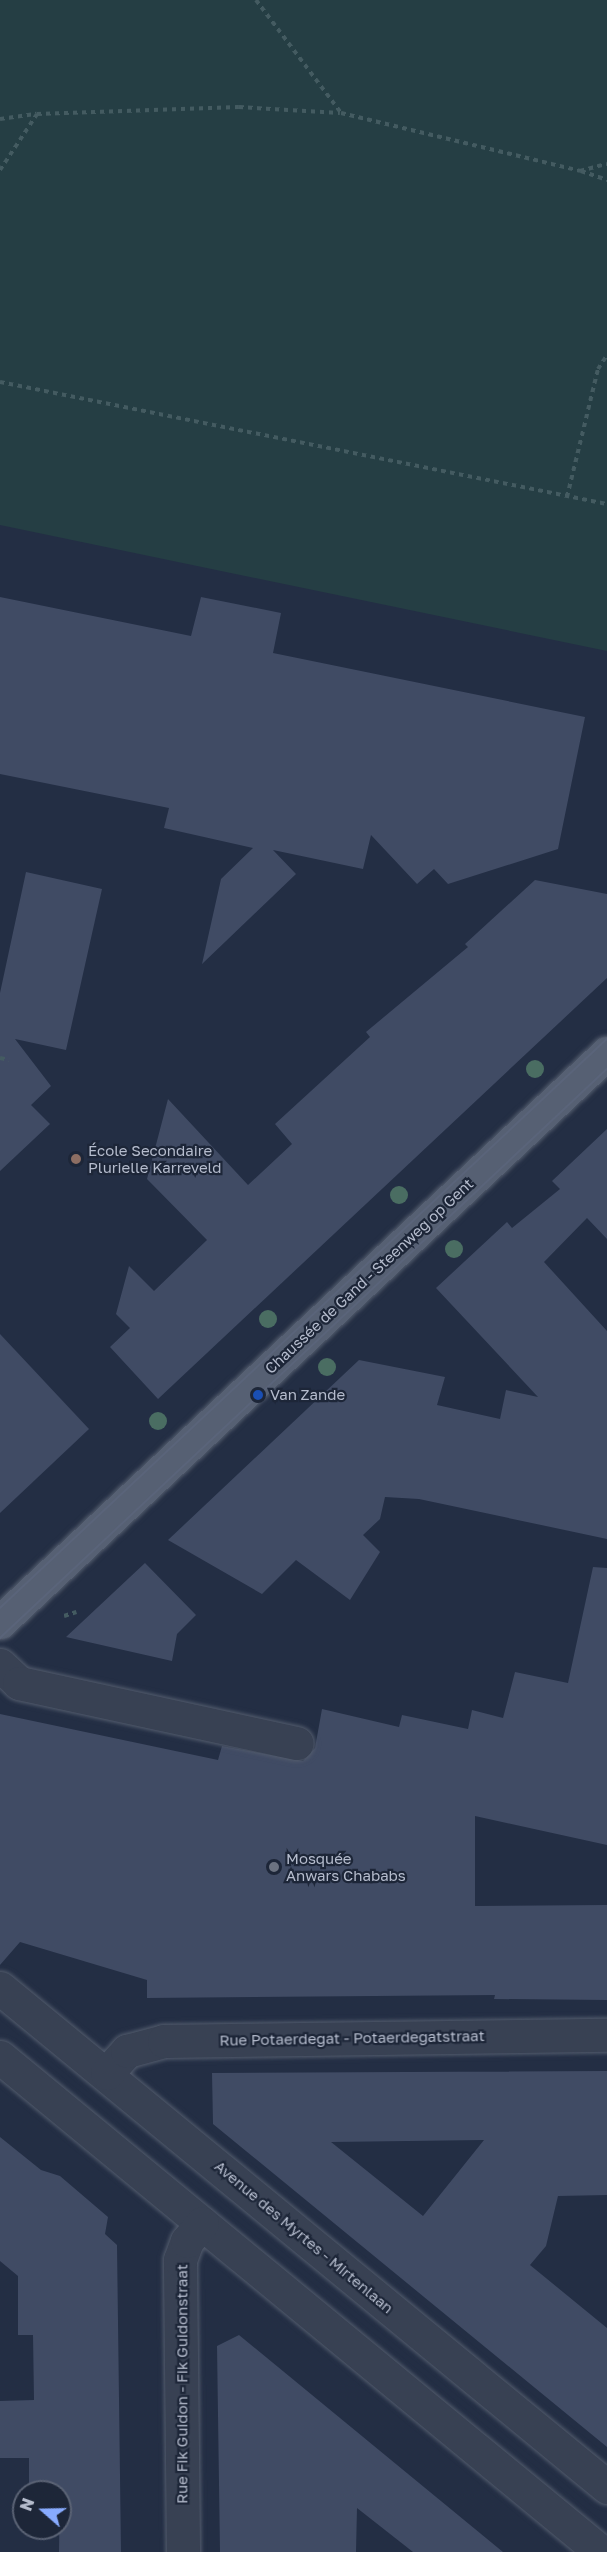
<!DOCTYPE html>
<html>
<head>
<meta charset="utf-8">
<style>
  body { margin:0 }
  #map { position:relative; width:607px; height:2552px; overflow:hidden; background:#232e44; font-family:"Golos Text",sans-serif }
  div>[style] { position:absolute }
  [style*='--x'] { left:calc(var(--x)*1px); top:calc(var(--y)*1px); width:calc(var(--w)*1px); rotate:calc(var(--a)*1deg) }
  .green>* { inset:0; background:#253e44 }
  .building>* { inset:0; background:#404b64 }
  .path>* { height:4px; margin-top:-2px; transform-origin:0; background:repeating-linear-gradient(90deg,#445b61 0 4.5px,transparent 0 9px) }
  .roads { filter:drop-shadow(0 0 2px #535c6d) drop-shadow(0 0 2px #535c6d) }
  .minor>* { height:33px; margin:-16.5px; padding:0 16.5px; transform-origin:16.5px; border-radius:16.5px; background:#384153 }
  .major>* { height:33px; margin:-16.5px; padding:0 16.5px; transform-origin:16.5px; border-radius:16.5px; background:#566073 }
  .tram>* { height:1.5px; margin:-0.75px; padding:0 0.75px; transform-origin:0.75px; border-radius:0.75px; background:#5a647a }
  .trees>* { width:18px; height:18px; margin:-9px; border-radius:50%; background:#4a6d62 }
  .dots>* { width:16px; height:16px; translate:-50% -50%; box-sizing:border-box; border:3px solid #1d2638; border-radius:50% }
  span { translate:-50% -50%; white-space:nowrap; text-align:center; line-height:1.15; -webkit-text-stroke:4.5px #1d2638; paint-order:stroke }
  .poi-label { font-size:15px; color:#b5bccd }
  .left { translate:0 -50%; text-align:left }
  .street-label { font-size:15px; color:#b5bccd }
  .north { position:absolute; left:12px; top:2480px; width:60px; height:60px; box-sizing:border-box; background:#1d2638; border:2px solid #5a6274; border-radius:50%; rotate:290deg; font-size:16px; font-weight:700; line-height:24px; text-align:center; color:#b5bccd }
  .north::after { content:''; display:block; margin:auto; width:21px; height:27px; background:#88abff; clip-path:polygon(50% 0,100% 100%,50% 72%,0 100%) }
</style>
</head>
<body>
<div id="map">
  <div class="green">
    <i style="clip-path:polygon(0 0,607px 0,607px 651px,0 525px)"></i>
  </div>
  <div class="building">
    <i style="clip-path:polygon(0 597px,191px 636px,201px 597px,281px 613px,273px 653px,585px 717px,558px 849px,448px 884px,434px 869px,417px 884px,371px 835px,363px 869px,273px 850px,296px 874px,202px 964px,221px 879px,253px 848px,164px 828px,169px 808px,0 774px)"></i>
    <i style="clip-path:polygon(26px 872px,102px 889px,66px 1050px,15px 1039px,51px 1086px,31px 1105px,50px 1124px,0 1171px,0 993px)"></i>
    <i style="clip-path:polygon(535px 880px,607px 894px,607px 978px,158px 1399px,110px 1347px,130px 1328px,116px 1314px,129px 1266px,154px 1291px,207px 1240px,147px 1179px,168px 1099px,248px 1185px,292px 1144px,275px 1124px,370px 1037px,366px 1032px,468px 947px,465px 944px)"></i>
    <i style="clip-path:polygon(607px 1129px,607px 1239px,587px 1218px,544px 1262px,607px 1331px,607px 1539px,419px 1499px,385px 1497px,380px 1519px,363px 1535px,380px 1552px,350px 1600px,296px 1560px,262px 1594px,168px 1540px,359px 1360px,445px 1377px,437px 1405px,500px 1419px,506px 1390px,538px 1397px,436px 1288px,507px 1222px,512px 1228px,560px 1189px,552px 1181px)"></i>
    <i style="clip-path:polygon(0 1334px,89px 1429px,0 1513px)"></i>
    <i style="clip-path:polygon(145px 1563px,196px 1615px,177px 1634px,172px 1661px,66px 1637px)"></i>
    <i style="clip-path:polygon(593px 1567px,607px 1568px,607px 1845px,475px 1816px,475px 1906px,607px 1905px,607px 2000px,494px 1999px,495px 1995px,147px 1998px,147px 1980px,20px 1942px,0 1965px,0 1714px,218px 1760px,222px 1746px,303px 1761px,315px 1748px,322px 1709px,399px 1727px,402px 1715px,468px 1729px,472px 1710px,503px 1718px,515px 1672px,568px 1683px)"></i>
    <i style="clip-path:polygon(evenodd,607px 2071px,607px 2195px,558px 2196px,546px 2246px,530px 2265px,607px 2328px,607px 2447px,213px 2124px,212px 2073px,607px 2071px,484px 2140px,423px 2216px,331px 2142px,484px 2140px)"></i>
    <i style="clip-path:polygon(0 2137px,41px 2170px,60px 2176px,108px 2217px,105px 2234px,117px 2245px,121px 2552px,59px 2552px,60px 2492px,29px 2492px,29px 2458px,0 2458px,0 2401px,34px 2400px,33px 2335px,18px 2335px,18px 2276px,0 2261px)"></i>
    <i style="clip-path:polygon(239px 2335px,402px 2469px,503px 2552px,413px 2552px,357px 2508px,356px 2552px,220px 2552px,217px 2346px)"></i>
  </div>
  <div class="path">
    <i style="--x:256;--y:0;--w:141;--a:53"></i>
    <i style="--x:341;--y:113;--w:246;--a:13.6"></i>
    <i style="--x:580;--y:171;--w:28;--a:-15"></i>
    <i style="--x:0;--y:119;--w:37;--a:-8"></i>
    <i style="--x:37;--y:114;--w:202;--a:-2"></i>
    <i style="--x:239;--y:107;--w:101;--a:3.4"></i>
    <i style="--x:0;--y:170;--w:67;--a:-56.5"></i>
    <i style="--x:581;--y:171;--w:28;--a:19"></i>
    <i style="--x:0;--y:382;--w:619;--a:11.36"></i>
    <i style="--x:567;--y:497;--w:132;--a:-76.4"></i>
    <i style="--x:598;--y:369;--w:17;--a:-57"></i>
    <i style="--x:0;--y:1058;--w:9;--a:13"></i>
    <i style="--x:64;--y:1616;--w:13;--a:-18"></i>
  </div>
  <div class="roads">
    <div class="minor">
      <i style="--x:0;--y:1665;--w:26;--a:43"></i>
      <i style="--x:19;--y:1683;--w:284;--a:12.2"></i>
      <i style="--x:0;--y:1988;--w:786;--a:39.42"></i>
      <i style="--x:0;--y:2057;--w:779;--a:39.48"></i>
      <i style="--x:107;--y:2073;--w:30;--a:-48"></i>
      <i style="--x:127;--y:2051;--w:38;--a:-15"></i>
      <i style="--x:164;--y:2041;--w:443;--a:-0.8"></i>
      <i style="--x:183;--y:2552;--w:292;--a:-90.6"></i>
      <i style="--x:180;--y:2260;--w:20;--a:-70"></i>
      <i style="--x:187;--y:2241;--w:23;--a:-50"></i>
    </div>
    <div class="major">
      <i style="--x:0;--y:1622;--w:832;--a:-43.15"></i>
    </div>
  </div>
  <div class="tram">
    <i style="--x:0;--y:1608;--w:832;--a:-43.15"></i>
    <i style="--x:0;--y:1638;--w:832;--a:-43.15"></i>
  </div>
  <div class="trees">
    <i style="left:535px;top:1069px"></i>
    <i style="left:399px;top:1195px"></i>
    <i style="left:454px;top:1249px"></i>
    <i style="left:268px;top:1319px"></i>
    <i style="left:327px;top:1367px"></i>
    <i style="left:158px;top:1421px"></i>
  </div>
  <div class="dots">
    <i style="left:76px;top:1159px;background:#8d6e63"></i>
    <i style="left:258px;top:1395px;background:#1a4fb4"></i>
    <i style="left:274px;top:1867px;background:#6b7280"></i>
  </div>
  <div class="poi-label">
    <span class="left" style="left:88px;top:1159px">École Secondaire<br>Plurielle Karreveld</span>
    <span class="left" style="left:270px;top:1395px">Van Zande</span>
    <span class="left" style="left:286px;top:1867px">Mosquée<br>Anwars Chababs</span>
  </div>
  <div class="street-label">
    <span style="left:369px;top:1276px;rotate:-43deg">Chaussée de Gand - Steenweg op Gent</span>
    <span style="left:352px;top:2038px;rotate:-1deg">Rue Potaerdegat - Potaerdegatstraat</span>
    <span style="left:304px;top:2237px;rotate:40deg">Avenue des Myrtes - Mirtenlaan</span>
    <span style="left:182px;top:2384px;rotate:-90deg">Rue Fik Guidon - Fik Guidonstraat</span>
  </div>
  <div class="north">N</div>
</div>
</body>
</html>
